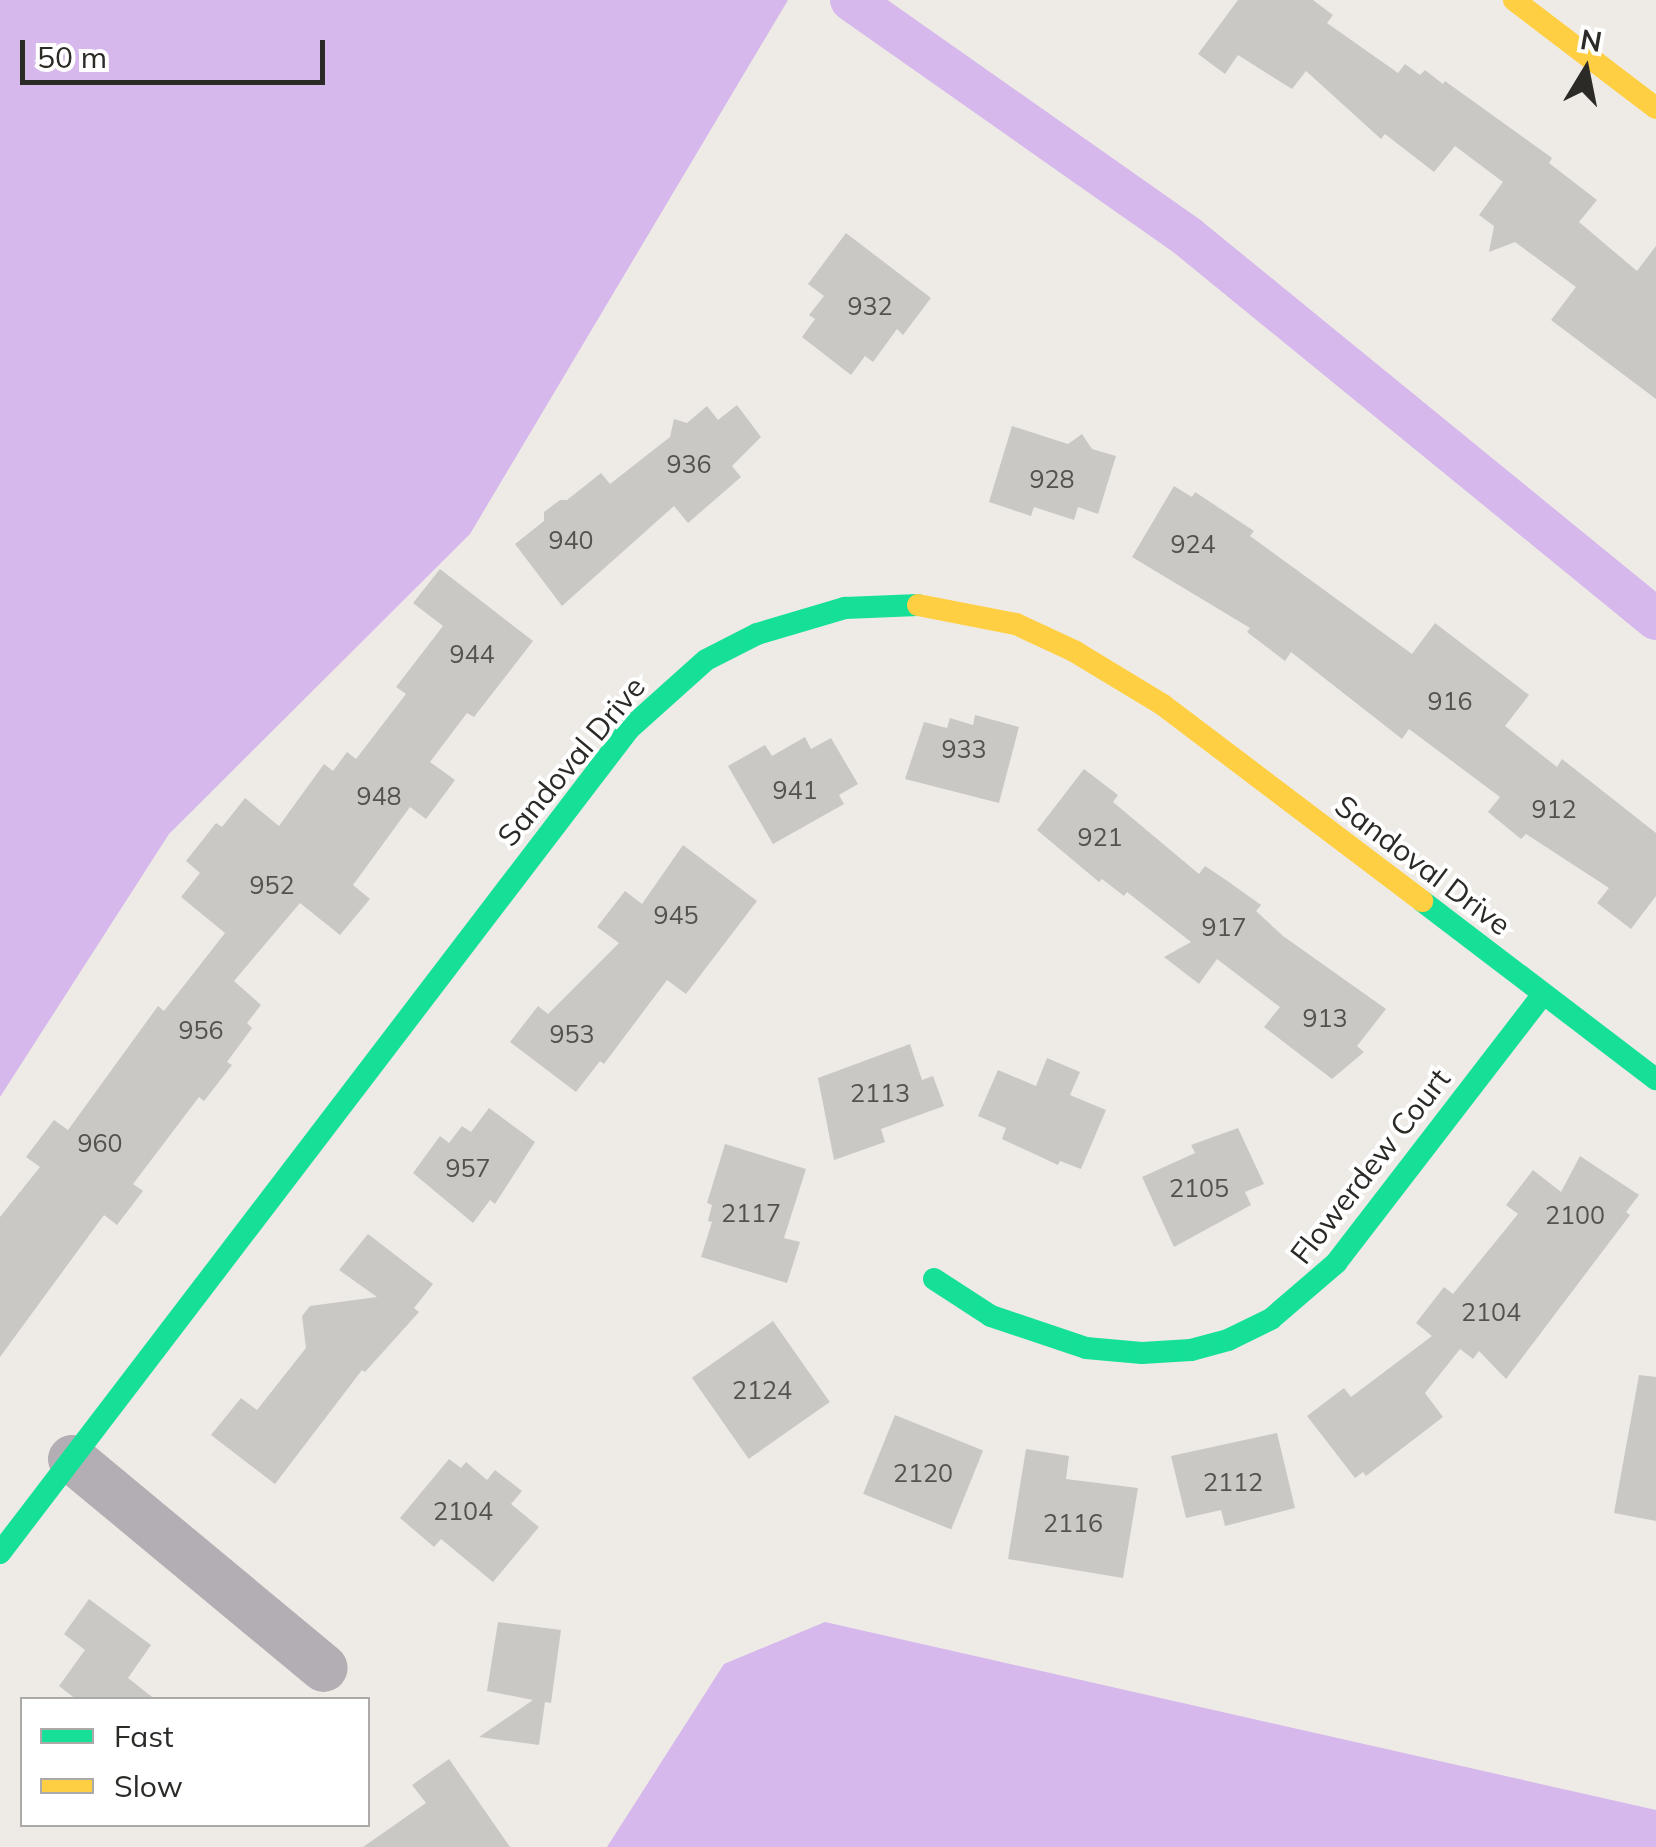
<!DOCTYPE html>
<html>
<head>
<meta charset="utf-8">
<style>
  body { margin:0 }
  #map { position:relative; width:1656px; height:1847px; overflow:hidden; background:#eeebe6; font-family:Mulish,sans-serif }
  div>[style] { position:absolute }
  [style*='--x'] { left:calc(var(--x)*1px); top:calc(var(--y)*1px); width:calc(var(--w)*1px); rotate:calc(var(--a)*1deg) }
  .water>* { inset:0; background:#d6b8ec }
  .canal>* { height:42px; margin:-21px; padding:0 21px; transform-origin:21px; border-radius:21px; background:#d6b8ec }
  .building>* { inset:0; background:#cac8c4; transform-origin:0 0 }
  .street>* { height:48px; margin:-24px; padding:0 24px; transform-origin:24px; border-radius:24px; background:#b2aeb4 }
  .fast>* { height:22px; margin:-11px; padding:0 11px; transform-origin:11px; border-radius:11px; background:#16e098 }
  .slow>* { height:22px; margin:-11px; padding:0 11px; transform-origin:11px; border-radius:11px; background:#ffcf43 }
  span { translate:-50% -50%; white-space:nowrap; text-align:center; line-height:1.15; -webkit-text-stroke:8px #fff; paint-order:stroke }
  .number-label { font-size:25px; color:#54524e }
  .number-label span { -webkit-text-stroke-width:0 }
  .street-label { font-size:30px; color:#2c2a27 }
  .legend { position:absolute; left:20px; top:1697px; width:350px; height:130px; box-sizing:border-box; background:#fff; border:2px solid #abaaa9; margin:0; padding:12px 18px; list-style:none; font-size:30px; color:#2c2a27 }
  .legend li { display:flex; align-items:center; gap:20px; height:50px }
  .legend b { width:50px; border:2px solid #abaaa9 }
  .north { position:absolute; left:1536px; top:20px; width:100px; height:100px; -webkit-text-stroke:8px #fff; paint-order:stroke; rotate:10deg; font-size:28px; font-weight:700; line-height:40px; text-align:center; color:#2c2a27 }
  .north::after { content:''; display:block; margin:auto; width:35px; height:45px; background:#2c2a27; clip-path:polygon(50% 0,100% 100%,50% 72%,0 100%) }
  .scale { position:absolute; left:20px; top:40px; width:305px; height:45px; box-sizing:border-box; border:5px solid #2c2a27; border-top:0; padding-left:12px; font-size:30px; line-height:35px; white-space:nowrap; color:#2c2a27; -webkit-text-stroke:8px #fff; paint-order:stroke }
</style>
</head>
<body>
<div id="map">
  <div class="water">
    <i style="clip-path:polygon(0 0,788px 0,470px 534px,169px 834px,0 1097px)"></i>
    <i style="clip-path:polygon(825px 1622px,1656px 1810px,1656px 1847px,607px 1847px,724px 1664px)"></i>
  </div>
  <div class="canal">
    <i style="--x:851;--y:0;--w:412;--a:35.1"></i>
    <i style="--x:1188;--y:237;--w:604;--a:39.22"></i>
  </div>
  <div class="building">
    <i style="clip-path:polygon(1238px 0,1313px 0,1333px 15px,1327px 23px,1398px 73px,1405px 64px,1420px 75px,1425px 70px,1443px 84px,1445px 81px,1552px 158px,1549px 163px,1597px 200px,1579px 222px,1637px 271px,1656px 246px,1656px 399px,1551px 320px,1576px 287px,1515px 242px,1489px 252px,1494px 226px,1479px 215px,1503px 182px,1455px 146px,1434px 172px,1385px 134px,1381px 139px,1306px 71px,1292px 89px,1238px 55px,1225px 74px,1198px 54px)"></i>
    <i style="clip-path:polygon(846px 233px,931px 298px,903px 335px,897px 329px,873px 362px,865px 356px,851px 375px,802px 337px,815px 319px,809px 315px,824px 296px,808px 284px)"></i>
    <i style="clip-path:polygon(737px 405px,761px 437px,732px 466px,741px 477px,688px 523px,674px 506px,562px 606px,515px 544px,544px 521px,544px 512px,560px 500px,567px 500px,601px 473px,610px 484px,670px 437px,674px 419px,687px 423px,707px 406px,718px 420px)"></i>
    <i style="clip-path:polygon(1012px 426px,1068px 444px,1082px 434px,1092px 449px,1116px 456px,1098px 514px,1078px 507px,1074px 520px,1034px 507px,1031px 516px,989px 502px)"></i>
    <i style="clip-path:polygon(1174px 486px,1192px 497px,1195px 492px,1254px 531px,1250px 536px,1412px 654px,1435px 623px,1529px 695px,1505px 726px,1557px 767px,1562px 759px,1656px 833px,1656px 896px,1631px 929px,1597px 903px,1609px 888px,1526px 834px,1521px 839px,1488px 812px,1500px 797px,1409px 729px,1402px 739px,1291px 652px,1285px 661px,1247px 632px,1250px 628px,1132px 557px)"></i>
    <i style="clip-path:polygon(440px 569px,533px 641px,474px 717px,467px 713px,430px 762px,455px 780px,426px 819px,410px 807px,353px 885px,370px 899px,340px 935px,300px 903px,234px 981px,261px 1005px,247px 1023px,252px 1028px,227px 1062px,232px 1065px,204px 1101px,199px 1097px,133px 1184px,143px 1191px,117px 1225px,104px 1215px,0 1357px,0 1217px,40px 1167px,26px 1157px,54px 1120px,68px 1130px,158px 1006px,164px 1011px,225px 933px,181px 897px,200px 873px,186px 861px,216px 823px,222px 827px,245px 798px,279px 826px,324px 764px,333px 771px,347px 752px,356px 759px,406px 694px,396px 687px,443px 626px,413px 603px)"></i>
    <i style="clip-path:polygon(975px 715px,1019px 727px,999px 803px,905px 779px,924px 722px,947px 728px,950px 718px,973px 725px)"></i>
    <i style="clip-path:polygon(805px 737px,811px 749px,831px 738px,858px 784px,839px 795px,844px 804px,773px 844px,728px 766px,765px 745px,772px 756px)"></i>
    <i style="clip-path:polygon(1084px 769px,1118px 795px,1113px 802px,1199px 874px,1205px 866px,1226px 880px,1261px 905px,1256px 911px,1283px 936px,1386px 1009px,1357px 1046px,1364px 1052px,1332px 1079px,1264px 1027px,1280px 1007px,1217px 959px,1199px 984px,1164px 957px,1191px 942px,1127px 892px,1124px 896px,1102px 879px,1099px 882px,1037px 830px)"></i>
    <i style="clip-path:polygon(683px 845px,757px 901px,686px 994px,667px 980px,604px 1064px,600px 1061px,576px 1092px,510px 1042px,538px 1006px,548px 1014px,619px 943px,597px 927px,625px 891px,642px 904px)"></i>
    <i style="clip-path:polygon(910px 1044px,922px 1080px,933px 1076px,944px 1106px,881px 1129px,885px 1142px,834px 1160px,818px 1078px)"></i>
    <i style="clip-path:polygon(1047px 1058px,1080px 1072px,1070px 1095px,1106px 1110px,1081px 1169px,1060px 1161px,1058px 1165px,1002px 1139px,1006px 1128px,978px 1116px,998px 1070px,1036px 1086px)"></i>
    <i style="clip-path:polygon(489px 1108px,535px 1142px,495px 1204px,490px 1200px,473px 1223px,413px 1173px,440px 1136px,449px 1143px,462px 1126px,471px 1132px)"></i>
    <i style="clip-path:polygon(1238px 1128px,1264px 1184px,1245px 1192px,1251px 1205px,1174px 1247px,1142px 1177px,1195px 1153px,1191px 1145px)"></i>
    <i style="clip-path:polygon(725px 1144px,806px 1169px,784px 1238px,800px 1242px,787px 1283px,701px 1257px,712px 1222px,708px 1221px,712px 1205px,707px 1203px)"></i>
    <i style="clip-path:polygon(1580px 1156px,1639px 1195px,1626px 1212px,1630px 1215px,1506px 1379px,1479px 1351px,1473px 1359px,1460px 1349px,1425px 1393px,1443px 1417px,1366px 1476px,1363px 1472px,1355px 1478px,1307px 1416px,1344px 1388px,1351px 1397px,1432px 1336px,1416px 1323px,1444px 1287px,1453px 1294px,1518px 1214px,1506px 1205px,1533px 1170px,1561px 1192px)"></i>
    <i style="clip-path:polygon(368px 1234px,433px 1284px,414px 1308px,419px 1312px,365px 1372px,362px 1370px,275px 1484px,211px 1435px,241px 1398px,257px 1410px,306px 1348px,302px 1316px,310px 1306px,377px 1297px,339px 1270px)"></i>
    <i style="left:773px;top:1321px;width:99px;height:99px;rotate:55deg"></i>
    <i style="clip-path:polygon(1639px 1375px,1656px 1377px,1656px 1521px,1614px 1513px)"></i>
    <i style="left:895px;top:1415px;width:95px;height:85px;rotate:22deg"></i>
    <i style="clip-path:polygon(1277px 1433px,1295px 1508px,1225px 1526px,1221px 1510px,1186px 1518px,1171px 1456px)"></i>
    <i style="clip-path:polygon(1026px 1449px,1069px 1456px,1066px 1479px,1138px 1488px,1123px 1578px,1008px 1559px)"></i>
    <i style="clip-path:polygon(449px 1459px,461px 1468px,466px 1462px,487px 1480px,495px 1470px,522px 1491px,511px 1504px,539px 1527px,493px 1582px,441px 1539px,434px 1547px,400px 1518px)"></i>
    <i style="clip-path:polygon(89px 1599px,151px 1645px,128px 1678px,156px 1700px,77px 1700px,59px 1686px,85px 1650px,64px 1634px)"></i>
    <i style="clip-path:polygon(498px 1622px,561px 1630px,551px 1703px,545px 1702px,539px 1745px,479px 1737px,533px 1700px,487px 1691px)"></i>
    <i style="clip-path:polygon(449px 1759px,510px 1847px,363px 1847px,426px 1803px,412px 1785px)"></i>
  </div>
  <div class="street">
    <i style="--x:72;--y:1459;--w:327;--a:39.7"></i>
  </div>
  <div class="fast">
    <i style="--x:1422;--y:901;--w:294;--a:37.3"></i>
    <i style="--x:934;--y:1279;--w:68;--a:33"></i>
    <i style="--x:991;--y:1316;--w:100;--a:18.6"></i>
    <i style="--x:1086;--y:1348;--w:56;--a:5.1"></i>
    <i style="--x:1142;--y:1353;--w:49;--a:-3.5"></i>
    <i style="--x:1191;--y:1350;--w:38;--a:-15"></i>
    <i style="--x:1228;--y:1340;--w:48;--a:-26"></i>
    <i style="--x:1271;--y:1319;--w:86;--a:-40.7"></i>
    <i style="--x:1336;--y:1263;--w:339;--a:-52.4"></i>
    <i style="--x:0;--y:1553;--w:1037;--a:-52.64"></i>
    <i style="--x:629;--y:729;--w:103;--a:-41.9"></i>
    <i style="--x:706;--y:660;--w:57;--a:-27"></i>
    <i style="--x:757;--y:634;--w:92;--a:-16.5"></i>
    <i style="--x:845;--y:608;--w:73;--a:-2.4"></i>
  </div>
  <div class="slow">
    <i style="--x:1514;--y:0;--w:178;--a:37.3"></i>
    <i style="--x:918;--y:605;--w:100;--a:11"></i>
    <i style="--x:1016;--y:624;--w:64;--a:25"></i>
    <i style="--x:1074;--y:651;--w:104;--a:31.2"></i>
    <i style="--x:1163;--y:705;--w:325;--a:37.1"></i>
  </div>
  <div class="number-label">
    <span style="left:870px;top:306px">932</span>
    <span style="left:689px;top:464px">936</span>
    <span style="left:1052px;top:479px">928</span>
    <span style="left:571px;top:540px">940</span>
    <span style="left:1193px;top:544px">924</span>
    <span style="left:472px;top:654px">944</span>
    <span style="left:1450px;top:701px">916</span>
    <span style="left:964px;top:749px">933</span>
    <span style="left:795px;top:790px">941</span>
    <span style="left:379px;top:796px">948</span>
    <span style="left:1554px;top:809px">912</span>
    <span style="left:1100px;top:837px">921</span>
    <span style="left:272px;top:885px">952</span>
    <span style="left:676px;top:915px">945</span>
    <span style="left:1224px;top:927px">917</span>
    <span style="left:1325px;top:1018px">913</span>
    <span style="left:201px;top:1030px">956</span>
    <span style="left:572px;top:1034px">953</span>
    <span style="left:880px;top:1093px">2113</span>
    <span style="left:100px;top:1143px">960</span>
    <span style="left:468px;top:1168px">957</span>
    <span style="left:1199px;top:1188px">2105</span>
    <span style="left:751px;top:1213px">2117</span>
    <span style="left:1575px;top:1215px">2100</span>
    <span style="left:1491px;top:1312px">2104</span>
    <span style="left:762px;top:1390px">2124</span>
    <span style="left:923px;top:1473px">2120</span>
    <span style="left:1233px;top:1482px">2112</span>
    <span style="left:463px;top:1511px">2104</span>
    <span style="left:1073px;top:1523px">2116</span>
  </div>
  <div class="street-label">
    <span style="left:571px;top:761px;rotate:-50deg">Sandoval Drive</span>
    <span style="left:1423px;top:865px;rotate:37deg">Sandoval Drive</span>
    <span style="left:1370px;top:1166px;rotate:-52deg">Flowerdew Court</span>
  </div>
  <ul class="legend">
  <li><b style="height:12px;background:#16e098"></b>Fast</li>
  <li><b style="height:12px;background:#ffcf43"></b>Slow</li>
  </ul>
  <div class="north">N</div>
  <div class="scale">50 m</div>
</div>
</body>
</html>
